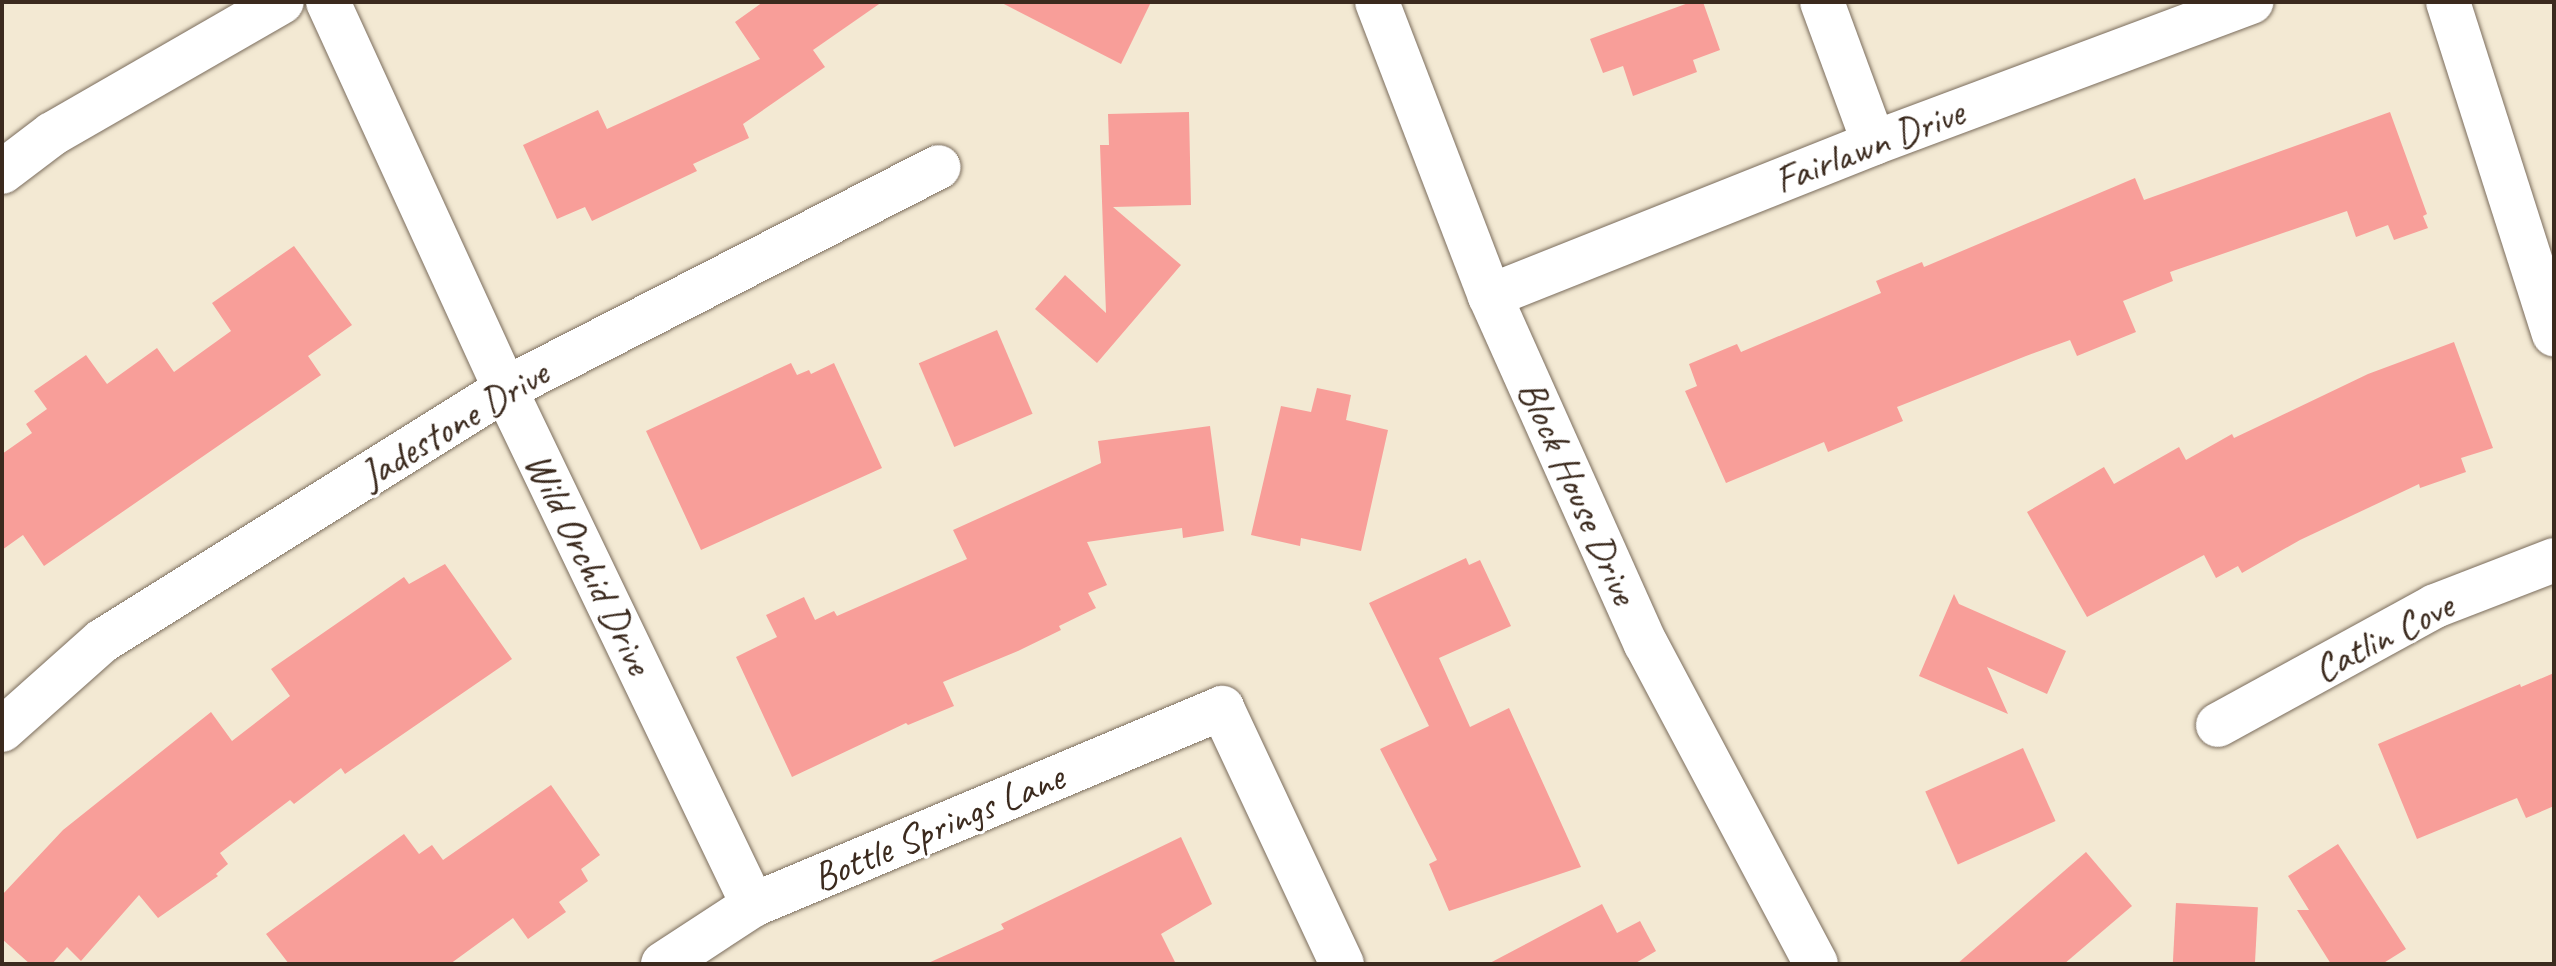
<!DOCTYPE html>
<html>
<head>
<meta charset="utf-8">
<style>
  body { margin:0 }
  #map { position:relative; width:2556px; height:966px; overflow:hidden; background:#f3e9d3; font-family:Caveat,sans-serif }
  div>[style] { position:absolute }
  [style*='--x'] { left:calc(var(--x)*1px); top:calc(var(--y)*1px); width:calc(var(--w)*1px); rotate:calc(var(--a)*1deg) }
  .building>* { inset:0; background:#f89e99; transform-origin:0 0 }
  .roads { filter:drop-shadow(0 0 2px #7b6d5d) drop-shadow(0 0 2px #7b6d5d) }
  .street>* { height:44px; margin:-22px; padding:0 22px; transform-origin:22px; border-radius:22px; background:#fff }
  .secondary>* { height:44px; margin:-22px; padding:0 22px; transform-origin:22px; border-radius:22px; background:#fff }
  span { translate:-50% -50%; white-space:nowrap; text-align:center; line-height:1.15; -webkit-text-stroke:6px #fff; paint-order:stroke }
  .street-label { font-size:40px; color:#3b2a1e }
  .frame { position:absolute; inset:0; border:4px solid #3b2a1e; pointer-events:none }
</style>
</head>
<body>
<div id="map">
  <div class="building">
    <i style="clip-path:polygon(763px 2px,882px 2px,813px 50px,825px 67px,743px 124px,749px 138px,693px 164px,697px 171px,592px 221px,585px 207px,557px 219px,523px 145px,598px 110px,607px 129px,760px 59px,735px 22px)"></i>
    <i style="clip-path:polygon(1000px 2px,1151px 2px,1121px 64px)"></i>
    <i style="clip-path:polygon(1691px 2px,1703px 2px,1720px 50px,1693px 60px,1697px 72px,1633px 96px,1623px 66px,1603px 73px,1590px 39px)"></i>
    <i style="clip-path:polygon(1189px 112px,1191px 205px,1113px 207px,1181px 265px,1097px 363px,1035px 309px,1065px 275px,1106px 313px,1100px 145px,1109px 145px,1108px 114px)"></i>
    <i style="clip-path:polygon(2390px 112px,2427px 214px,2423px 216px,2428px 228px,2394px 240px,2388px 225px,2356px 237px,2347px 211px,2170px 272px,2173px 281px,2123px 301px,2136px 332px,2077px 356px,2070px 340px,2026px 356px,1897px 407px,1903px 421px,1828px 452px,1824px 442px,1726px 483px,1685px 391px,1697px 386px,1689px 364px,1737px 344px,1741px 352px,1881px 293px,1876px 281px,1922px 262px,1924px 267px,2135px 178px,2144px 200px)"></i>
    <i style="clip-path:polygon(294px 246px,352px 325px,308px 356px,321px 375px,44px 566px,23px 535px,2px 550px,2px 454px,32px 433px,26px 424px,47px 409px,34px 391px,86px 355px,107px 384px,157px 348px,174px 372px,231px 331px,212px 303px)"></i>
    <i style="left:997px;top:330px;width:91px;height:85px;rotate:67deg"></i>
    <i style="clip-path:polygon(2454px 342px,2493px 448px,2461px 458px,2466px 472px,2420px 488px,2419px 484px,2300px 540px,2242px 573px,2238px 566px,2216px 578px,2204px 555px,2087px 617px,2027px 512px,2104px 467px,2114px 484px,2179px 447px,2186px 460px,2232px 434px,2234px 438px,2368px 374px)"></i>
    <i style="clip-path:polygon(791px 363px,797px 375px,809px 370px,811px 374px,834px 363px,882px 468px,701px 550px,646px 431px)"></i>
    <i style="clip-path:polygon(1317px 388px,1351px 395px,1346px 420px,1388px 430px,1361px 551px,1301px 538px,1300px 546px,1251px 535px,1281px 406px,1311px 412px)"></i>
    <i style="clip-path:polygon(1210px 426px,1224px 531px,1183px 538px,1182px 528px,1087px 542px,1107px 585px,1088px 593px,1096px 608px,1059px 626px,1061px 630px,1018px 651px,943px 682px,954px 706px,908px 725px,906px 723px,792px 777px,736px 657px,777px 637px,766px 615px,804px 597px,815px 620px,834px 611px,837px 616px,967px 559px,953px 530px,1101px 463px,1098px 441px)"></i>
    <i style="clip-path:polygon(1466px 558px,1469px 565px,1480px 560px,1511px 626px,1439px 658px,1470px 727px,1509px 708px,1581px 867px,1449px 911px,1429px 864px,1437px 860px,1380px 749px,1429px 726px,1369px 603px)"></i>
    <i style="clip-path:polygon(445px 564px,512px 659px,345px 774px,341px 768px,294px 804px,290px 800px,220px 853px,228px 864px,216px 874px,218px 876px,158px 918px,139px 895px,81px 961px,67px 947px,52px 964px,30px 964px,2px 939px,2px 895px,63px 830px,211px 712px,232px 741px,290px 696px,271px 669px,404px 577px,409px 584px)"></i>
    <i style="clip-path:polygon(1954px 594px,1959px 604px,2066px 651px,2047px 694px,1987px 667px,2008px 714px,1919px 676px)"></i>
    <i style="clip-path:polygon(2554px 673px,2554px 806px,2526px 818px,2517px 798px,2417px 839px,2378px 744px,2520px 684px,2521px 687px)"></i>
    <i style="left:2023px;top:748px;width:80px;height:107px;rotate:66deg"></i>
    <i style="clip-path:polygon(551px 785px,600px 855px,581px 869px,588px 881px,559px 902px,566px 912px,528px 939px,513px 918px,450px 964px,289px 964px,266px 934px,404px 834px,419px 854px,432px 845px,443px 860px)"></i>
    <i style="clip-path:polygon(1181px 837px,1212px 904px,1161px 934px,1176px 964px,926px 964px,1004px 929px,1001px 924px)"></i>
    <i style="clip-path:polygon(2338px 844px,2406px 949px,2382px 964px,2331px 964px,2297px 910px,2309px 910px,2288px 876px)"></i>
    <i style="clip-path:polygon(2086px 852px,2132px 906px,2064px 964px,1957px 964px)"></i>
    <i style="left:2176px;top:903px;width:82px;height:61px;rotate:3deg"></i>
    <i style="clip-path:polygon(1602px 904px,1617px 933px,1640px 921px,1656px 951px,1634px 964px,1488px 964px)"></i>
  </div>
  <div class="roads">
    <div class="street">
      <i style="--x:328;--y:2;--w:426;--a:65.4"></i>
      <i style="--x:505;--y:389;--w:573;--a:64.33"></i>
      <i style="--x:1822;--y:2;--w:150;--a:69.8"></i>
      <i style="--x:2448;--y:2;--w:349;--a:72.3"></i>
      <i style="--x:2;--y:172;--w:63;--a:-37.2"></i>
      <i style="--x:52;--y:134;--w:265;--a:-29.9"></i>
      <i style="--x:1490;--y:296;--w:413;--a:-21.7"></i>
      <i style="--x:1874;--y:143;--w:403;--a:-20.5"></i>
      <i style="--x:2218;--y:725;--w:247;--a:-28.7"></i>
      <i style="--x:2435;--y:606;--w:128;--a:-21.1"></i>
      <i style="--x:2;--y:730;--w:134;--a:-41.7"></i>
      <i style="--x:102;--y:641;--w:475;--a:-32"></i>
      <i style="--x:505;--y:389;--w:487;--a:-27.1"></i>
      <i style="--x:663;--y:964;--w:108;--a:-33.2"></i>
      <i style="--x:753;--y:905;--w:509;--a:-22.78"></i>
      <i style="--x:1222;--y:708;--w:283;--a:64.9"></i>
    </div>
    <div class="secondary">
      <i style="--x:1377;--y:2;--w:315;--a:69"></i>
      <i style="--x:1490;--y:296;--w:381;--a:65.9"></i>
      <i style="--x:1646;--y:644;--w:362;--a:62"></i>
    </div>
  </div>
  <div class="street-label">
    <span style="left:1869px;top:146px;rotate:-21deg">Fairlawn Drive</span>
    <span style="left:454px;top:424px;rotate:-31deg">Jadestone Drive</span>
    <span style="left:1578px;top:492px;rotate:66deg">Block House Drive</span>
    <span style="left:589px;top:563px;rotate:64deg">Wild Orchid Drive</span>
    <span style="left:2383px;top:637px;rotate:-27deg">Catlin Cove</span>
    <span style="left:938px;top:827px;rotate:-23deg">Bottle Springs Lane</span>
  </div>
  <div class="frame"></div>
</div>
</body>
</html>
